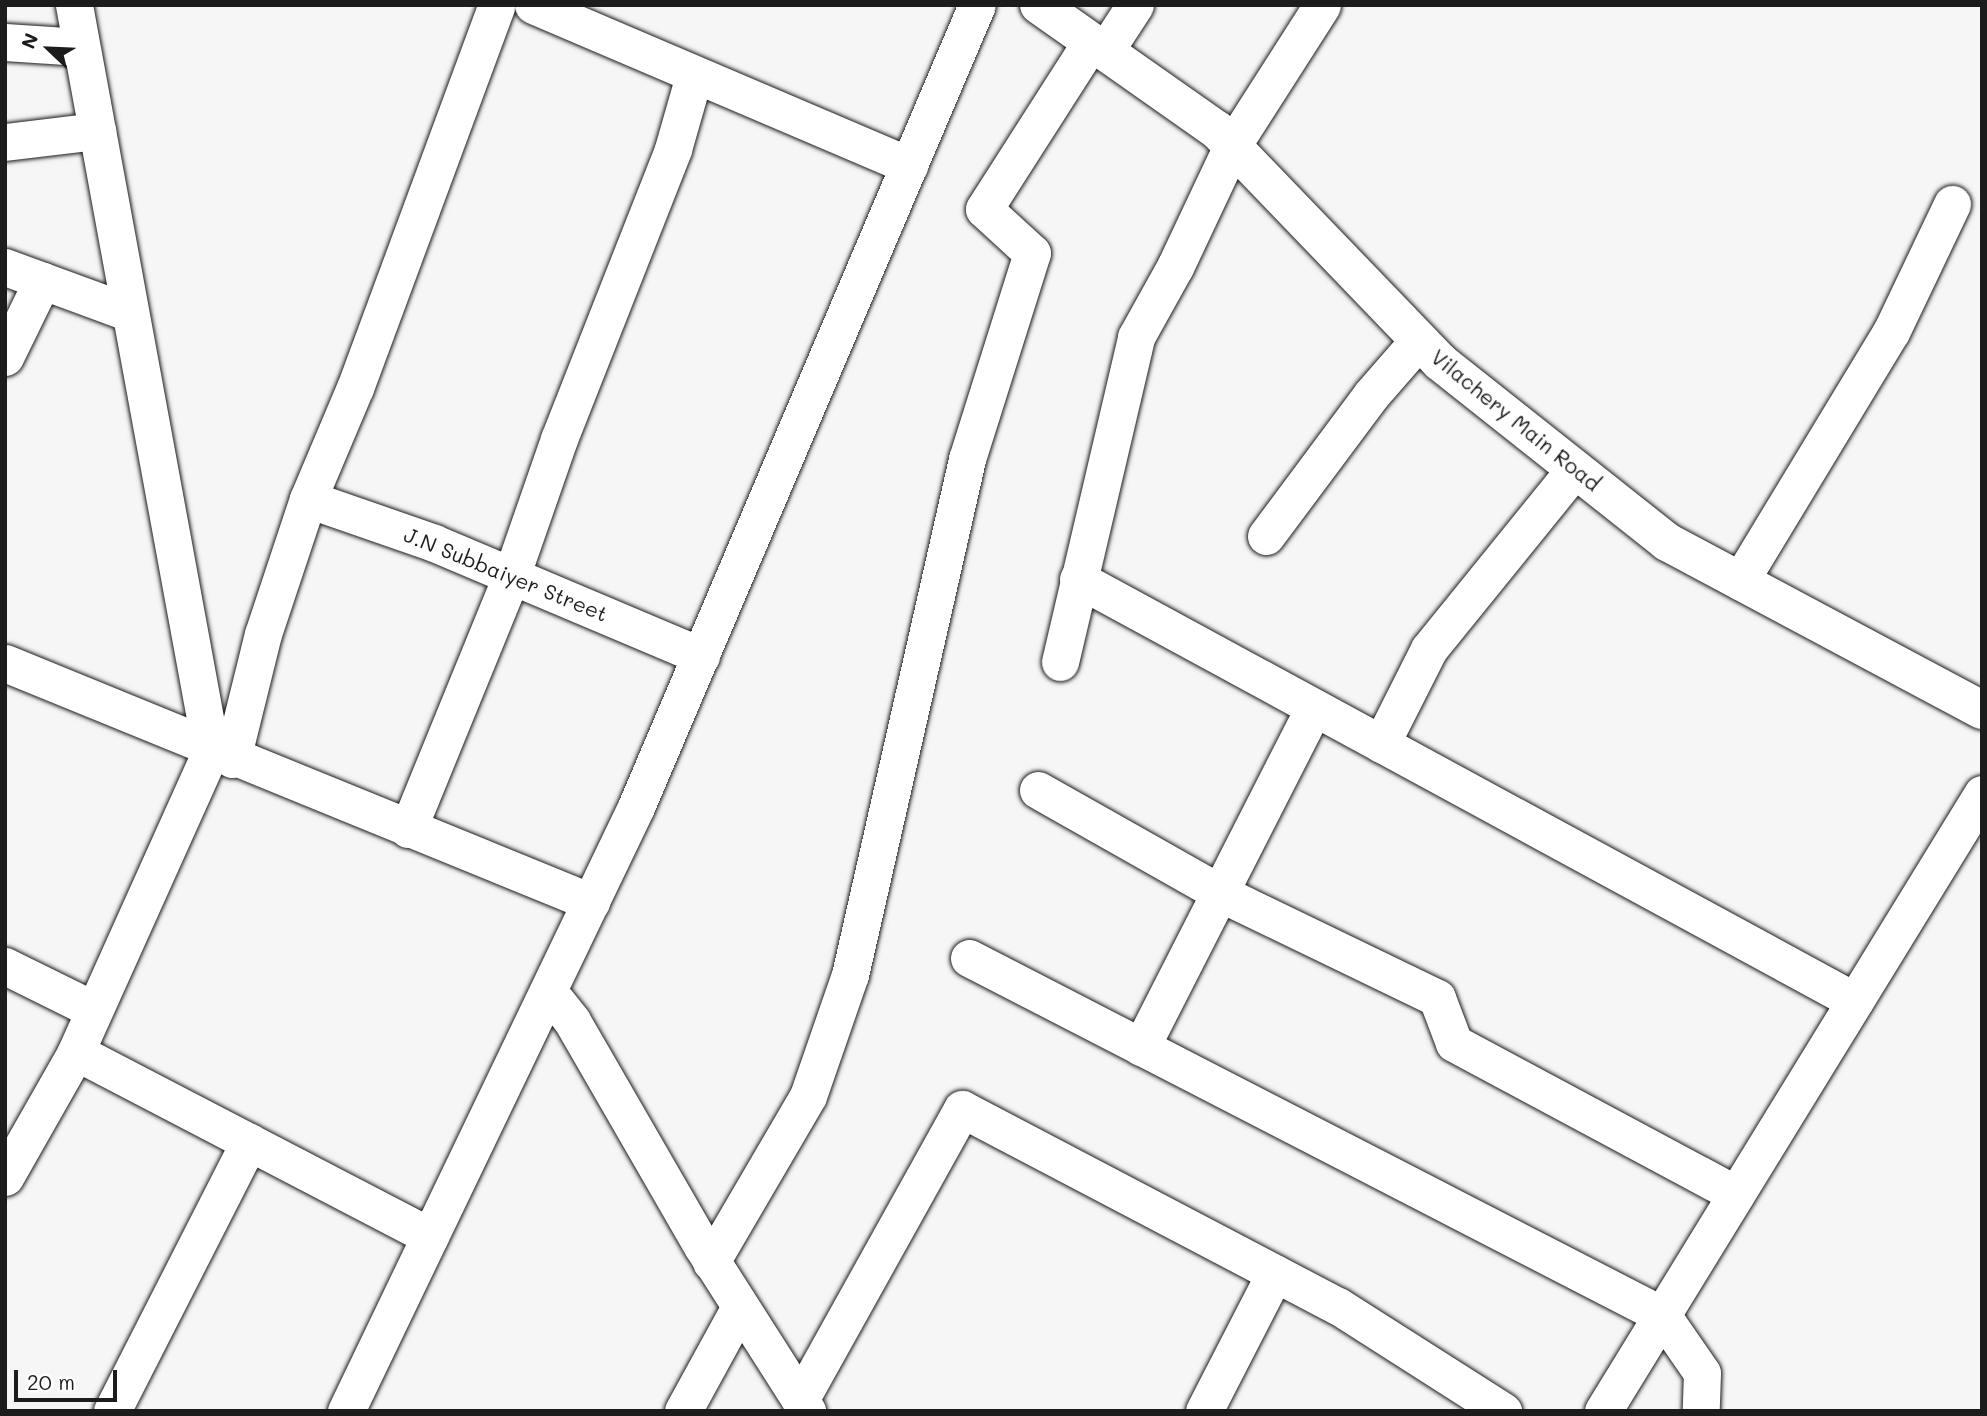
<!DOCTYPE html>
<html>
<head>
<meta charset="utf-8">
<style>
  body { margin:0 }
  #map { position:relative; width:1987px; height:1416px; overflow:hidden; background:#f6f6f6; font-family:Mali,sans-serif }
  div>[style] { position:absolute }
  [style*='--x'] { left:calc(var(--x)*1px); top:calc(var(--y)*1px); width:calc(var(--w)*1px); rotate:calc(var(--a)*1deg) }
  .roads { filter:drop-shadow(0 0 2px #1c1c1c) drop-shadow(0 0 2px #1c1c1c) }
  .minor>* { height:37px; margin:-18.5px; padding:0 18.5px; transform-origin:18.5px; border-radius:18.5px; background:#fff }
  .major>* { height:38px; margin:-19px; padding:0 19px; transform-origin:19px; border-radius:19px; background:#fff }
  span { translate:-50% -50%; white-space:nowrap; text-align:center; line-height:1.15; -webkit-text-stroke:7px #fff; paint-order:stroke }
  .street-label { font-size:21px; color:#1c1c1c }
  .frame { position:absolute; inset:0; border:7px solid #1c1c1c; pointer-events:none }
  .north { position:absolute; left:14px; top:14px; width:70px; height:70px; -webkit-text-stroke:5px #fff; paint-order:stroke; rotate:293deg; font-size:19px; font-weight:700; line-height:28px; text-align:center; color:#1c1c1c }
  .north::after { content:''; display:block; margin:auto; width:24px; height:32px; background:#1c1c1c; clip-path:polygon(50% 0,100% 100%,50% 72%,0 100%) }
  .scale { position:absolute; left:14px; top:1370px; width:103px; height:32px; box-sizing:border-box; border:4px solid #1c1c1c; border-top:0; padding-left:9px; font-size:21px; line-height:24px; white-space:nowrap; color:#1c1c1c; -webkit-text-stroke:5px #fff; paint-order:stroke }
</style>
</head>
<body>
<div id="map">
  <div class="roads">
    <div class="minor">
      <i style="--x:74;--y:5;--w:758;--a:79.59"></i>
      <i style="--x:211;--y:751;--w:330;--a:114.2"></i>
      <i style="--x:76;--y:1052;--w:399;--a:27.5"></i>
      <i style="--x:533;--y:5;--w:409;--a:23.1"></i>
      <i style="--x:5;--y:42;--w:76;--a:3.8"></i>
      <i style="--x:1105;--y:51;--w:55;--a:-56.9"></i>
      <i style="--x:5;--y:142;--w:93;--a:-6.8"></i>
      <i style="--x:5;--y:267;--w:133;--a:20.2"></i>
      <i style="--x:5;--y:357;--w:85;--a:-64"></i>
      <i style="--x:308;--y:499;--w:133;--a:19.2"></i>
      <i style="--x:434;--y:543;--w:290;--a:22.9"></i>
      <i style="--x:1266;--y:536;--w:176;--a:-53.3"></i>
      <i style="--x:1371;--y:395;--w:73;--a:-48.9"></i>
      <i style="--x:1078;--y:579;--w:884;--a:28.51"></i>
      <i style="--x:1740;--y:581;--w:291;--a:-58.8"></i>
      <i style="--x:1891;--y:332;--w:142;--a:-64.5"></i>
      <i style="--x:1060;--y:662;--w:334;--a:-76.8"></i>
      <i style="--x:1136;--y:337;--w:80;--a:-60.9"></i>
      <i style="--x:1175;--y:267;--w:134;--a:-64.8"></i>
      <i style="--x:1232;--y:146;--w:167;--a:-57.4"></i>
      <i style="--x:5;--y:663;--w:633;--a:22.19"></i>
      <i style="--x:1381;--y:744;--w:106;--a:-63.2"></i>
      <i style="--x:1429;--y:649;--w:232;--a:-51"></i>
      <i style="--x:232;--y:759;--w:129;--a:-76.1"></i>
      <i style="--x:263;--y:634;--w:142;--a:-71.6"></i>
      <i style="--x:308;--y:499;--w:121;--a:-67.1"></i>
      <i style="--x:355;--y:388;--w:408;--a:-69.7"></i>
      <i style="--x:1038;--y:790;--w:209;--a:29.5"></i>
      <i style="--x:1220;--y:893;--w:241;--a:25.8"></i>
      <i style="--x:1437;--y:998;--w:48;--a:69.3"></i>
      <i style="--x:1454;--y:1043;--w:320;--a:28.2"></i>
      <i style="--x:408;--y:829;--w:275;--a:-67.8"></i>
      <i style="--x:512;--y:574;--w:143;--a:-70.8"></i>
      <i style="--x:559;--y:439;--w:312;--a:-68.5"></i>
      <i style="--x:673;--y:149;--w:76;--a:-74"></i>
      <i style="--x:969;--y:958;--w:780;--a:27.26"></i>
      <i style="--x:1662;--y:1315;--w:70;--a:55.4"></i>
      <i style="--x:1702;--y:1373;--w:38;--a:92"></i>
      <i style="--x:5;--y:966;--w:99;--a:26.3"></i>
      <i style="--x:548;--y:991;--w:38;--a:51"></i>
      <i style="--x:572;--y:1021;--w:260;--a:60"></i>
      <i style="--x:702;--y:1246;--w:196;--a:57.5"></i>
      <i style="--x:1141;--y:1047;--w:381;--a:-63"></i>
      <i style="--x:5;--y:1177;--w:144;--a:-60.4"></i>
      <i style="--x:711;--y:1262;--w:192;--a:-59.7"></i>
      <i style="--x:808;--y:1096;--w:128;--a:-70.9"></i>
      <i style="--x:850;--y:975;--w:529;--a:-77.22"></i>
      <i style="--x:967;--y:459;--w:216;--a:-72.5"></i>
      <i style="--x:1032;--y:253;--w:65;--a:-137.5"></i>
      <i style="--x:984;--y:209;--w:198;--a:-57.4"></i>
      <i style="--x:800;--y:1400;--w:333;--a:-60.9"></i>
      <i style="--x:962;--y:1109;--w:424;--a:27.7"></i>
      <i style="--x:1338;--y:1306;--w:196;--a:32.5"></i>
      <i style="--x:112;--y:1411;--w:302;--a:-63"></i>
      <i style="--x:346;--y:1411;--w:670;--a:-64.35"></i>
      <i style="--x:636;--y:807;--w:871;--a:-66.97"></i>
      <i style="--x:683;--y:1411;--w:119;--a:-61.3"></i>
      <i style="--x:1204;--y:1411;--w:155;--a:-62.8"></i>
      <i style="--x:1603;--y:1411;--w:724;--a:-58.44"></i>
    </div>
    <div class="major">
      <i style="--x:1039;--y:5;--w:218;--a:35.1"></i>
      <i style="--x:1217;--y:130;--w:322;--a:46.1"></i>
      <i style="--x:1440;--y:362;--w:290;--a:38.4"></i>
      <i style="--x:1667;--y:542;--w:357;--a:28.1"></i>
    </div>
  </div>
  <div class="street-label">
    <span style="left:1516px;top:420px;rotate:39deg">Vilachery Main Road</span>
    <span style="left:506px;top:574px;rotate:22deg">J.N Subbaiyer Street</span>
  </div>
  <div class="frame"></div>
  <div class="north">N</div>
  <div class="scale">20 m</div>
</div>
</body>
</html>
